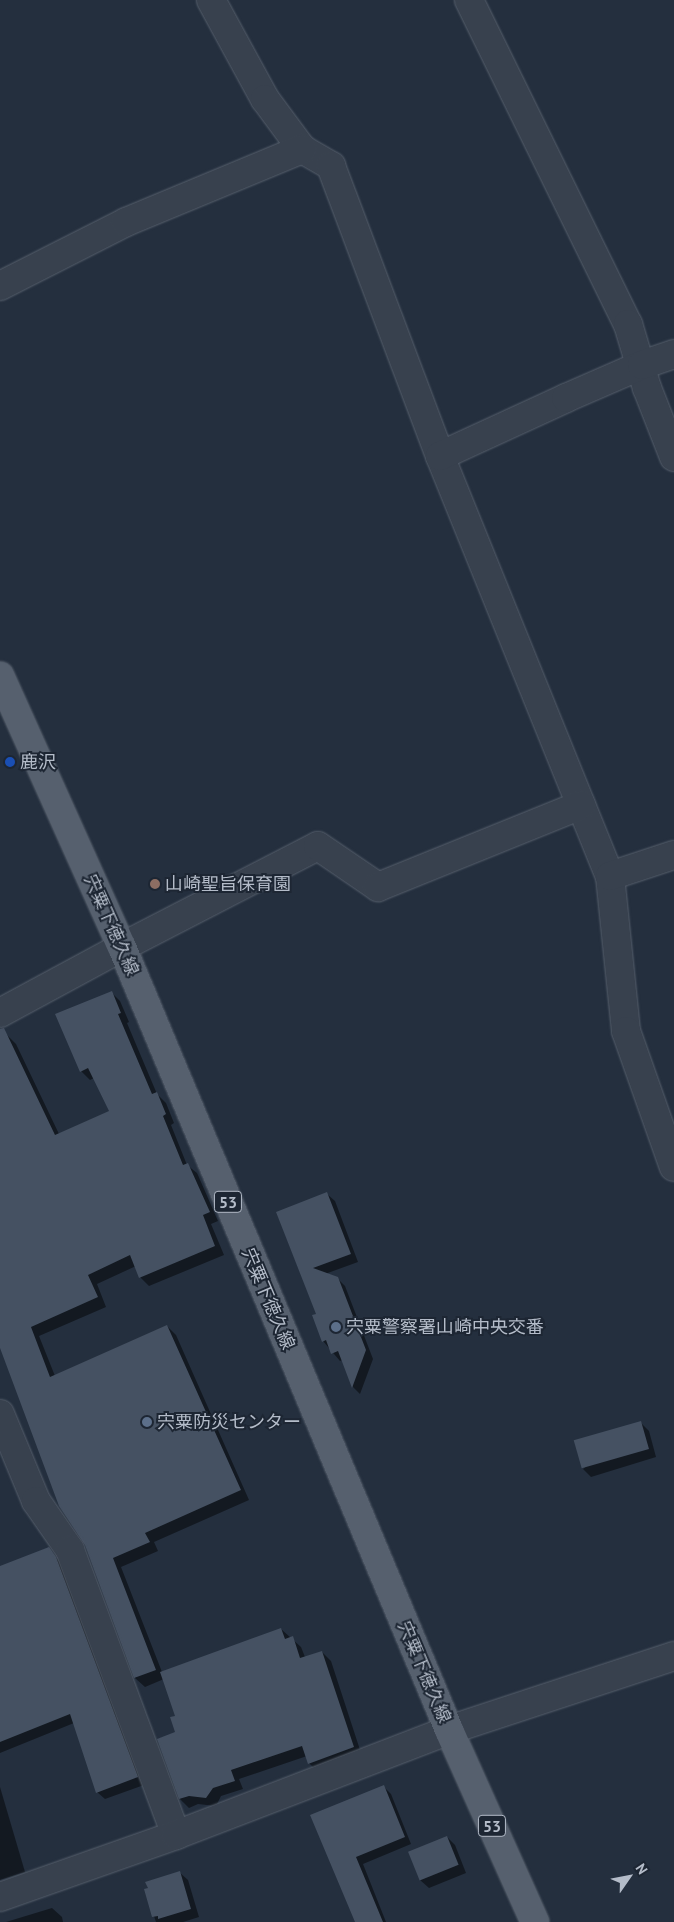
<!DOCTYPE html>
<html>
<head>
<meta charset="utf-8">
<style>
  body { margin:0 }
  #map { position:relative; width:674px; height:1922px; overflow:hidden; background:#242f3e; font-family:"PT Sans","Noto Sans JP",sans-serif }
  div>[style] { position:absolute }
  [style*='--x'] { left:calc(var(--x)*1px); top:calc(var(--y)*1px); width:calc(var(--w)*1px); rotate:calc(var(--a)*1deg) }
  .shadow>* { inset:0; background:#0007 }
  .building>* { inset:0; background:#455162; transform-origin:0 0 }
  .roads { filter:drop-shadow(0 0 1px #565f6c) drop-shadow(0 0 1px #565f6c) }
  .minor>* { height:28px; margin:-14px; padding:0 14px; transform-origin:14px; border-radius:14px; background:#38414e }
  .major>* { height:28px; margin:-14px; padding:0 14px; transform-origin:14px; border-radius:14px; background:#56606e }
  .dots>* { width:14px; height:14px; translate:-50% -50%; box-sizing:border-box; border:2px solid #1d2633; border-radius:50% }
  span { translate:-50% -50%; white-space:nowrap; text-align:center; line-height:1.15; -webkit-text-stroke:4px #1d2633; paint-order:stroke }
  .shield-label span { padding:1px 4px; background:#1d2633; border:1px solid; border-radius:4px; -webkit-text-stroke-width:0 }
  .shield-label { font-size:16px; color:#b4bcc9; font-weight:700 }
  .poi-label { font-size:18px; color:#b4bcc9 }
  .left { translate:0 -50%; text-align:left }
  .street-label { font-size:18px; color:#b4bcc9 }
  .north { position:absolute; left:604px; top:1852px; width:50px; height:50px; -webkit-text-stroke:4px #1d2633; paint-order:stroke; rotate:57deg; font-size:14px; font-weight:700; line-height:20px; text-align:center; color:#b4bcc9 }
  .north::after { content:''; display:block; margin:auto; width:18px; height:22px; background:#b4bcc9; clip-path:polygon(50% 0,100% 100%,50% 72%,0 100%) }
</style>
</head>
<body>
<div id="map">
  <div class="shadow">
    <i style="clip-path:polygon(111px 992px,120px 1001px,129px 1022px,127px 1023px,157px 1094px,166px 1103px,174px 1123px,171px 1125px,187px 1165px,197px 1173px,218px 1221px,211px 1224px,224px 1255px,149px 1286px,140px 1277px,136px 1266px,97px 1284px,106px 1307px,39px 1336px,55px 1376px,167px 1326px,176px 1335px,249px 1500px,154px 1542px,158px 1551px,121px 1567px,162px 1672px,281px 1629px,301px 1647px,305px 1657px,322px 1652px,331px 1661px,362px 1756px,318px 1772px,309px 1763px,307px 1756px,239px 1779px,243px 1789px,221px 1796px,216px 1806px,198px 1804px,189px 1808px,180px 1799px,158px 1739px,176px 1733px,176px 1716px,164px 1679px,145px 1687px,135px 1678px,86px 1544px,0 1342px,0 1038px,7px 1035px,16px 1044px,59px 1134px,111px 1111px,94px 1078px,90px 1080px,81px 1071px)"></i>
    <i style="clip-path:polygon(327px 1194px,335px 1201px,358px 1262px,325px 1274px,337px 1278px,345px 1286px,373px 1359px,360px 1394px,353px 1387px,343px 1360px,340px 1361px,323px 1341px,317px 1315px,277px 1213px)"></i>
    <i style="clip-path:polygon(641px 1423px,649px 1431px,656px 1457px,591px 1477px,583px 1469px)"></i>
    <i style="clip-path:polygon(48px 1548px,63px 1566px,144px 1785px,105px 1799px,97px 1792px,74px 1723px,0 1753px,0 1567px)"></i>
    <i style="clip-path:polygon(0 1787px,25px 1872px,0 1880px)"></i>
    <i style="clip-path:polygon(384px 1787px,391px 1794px,411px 1844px,363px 1864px,386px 1922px,357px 1922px,311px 1816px)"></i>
    <i style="clip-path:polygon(447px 1837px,455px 1845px,466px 1873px,429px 1888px,420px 1880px)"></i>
    <i style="clip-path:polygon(179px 1872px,188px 1880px,199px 1917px,183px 1922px,156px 1922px,145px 1890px)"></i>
    <i style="clip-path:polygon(52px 1908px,62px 1917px,63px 1922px,6px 1922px)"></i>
  </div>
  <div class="building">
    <i style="clip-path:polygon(112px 991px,121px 1013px,118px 1014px,152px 1094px,157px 1092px,166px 1114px,163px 1116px,183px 1165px,188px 1163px,210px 1212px,203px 1215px,215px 1246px,139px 1278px,130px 1255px,88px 1275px,98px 1297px,31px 1327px,50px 1377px,167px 1325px,241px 1490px,145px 1533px,150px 1542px,113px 1558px,156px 1670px,134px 1678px,85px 1545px,59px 1506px,0 1348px,0 1029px,4px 1028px,55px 1135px,109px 1111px,88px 1068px,80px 1072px,55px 1014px)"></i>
    <i style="clip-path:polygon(327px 1192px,351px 1254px,313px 1268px,338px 1277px,366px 1350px,352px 1388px,338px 1351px,331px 1354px,326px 1340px,322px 1342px,312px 1315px,316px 1314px,276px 1212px)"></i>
    <i style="left:641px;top:1421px;width:29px;height:70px;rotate:74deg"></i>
    <i style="clip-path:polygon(49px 1547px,56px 1557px,138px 1777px,96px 1793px,70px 1714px,0 1742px,0 1566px)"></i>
    <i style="clip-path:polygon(281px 1628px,285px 1639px,293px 1636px,300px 1658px,322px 1651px,354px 1747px,308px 1764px,302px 1746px,231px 1770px,235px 1781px,213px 1788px,206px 1798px,189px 1796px,179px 1799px,157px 1739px,175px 1732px,170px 1717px,175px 1716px,160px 1672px)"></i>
    <i style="clip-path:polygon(384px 1785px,405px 1837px,356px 1857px,383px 1922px,355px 1922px,310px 1815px)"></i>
    <i style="left:447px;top:1836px;width:31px;height:42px;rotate:68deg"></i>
    <i style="clip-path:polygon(180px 1871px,191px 1909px,158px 1919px,158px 1916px,152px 1917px,144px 1889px,148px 1888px,145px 1882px)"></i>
  </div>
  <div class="roads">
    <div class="minor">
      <i style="--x:211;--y:0;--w:113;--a:61.4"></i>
      <i style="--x:265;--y:99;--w:62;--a:53.5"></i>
      <i style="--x:302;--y:149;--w:34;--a:30"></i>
      <i style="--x:331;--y:166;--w:310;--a:69.4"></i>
      <i style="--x:440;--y:456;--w:453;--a:68"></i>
      <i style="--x:610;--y:876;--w:156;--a:84.1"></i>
      <i style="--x:626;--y:1031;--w:144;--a:70.6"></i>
      <i style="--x:469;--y:0;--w:361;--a:63.9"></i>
      <i style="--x:628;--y:324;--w:67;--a:73.5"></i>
      <i style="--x:647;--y:388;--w:74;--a:68.6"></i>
      <i style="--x:0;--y:286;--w:141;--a:-26.9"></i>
      <i style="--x:126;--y:222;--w:191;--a:-22.5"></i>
      <i style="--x:440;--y:456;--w:139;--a:-24.7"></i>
      <i style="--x:566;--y:398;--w:83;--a:-23.5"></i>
      <i style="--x:642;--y:365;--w:34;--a:-19"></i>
      <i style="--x:610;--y:876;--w:67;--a:-18.2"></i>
      <i style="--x:0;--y:1013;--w:139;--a:-28.4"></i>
      <i style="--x:122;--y:947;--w:220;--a:-27.3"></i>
      <i style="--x:318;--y:846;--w:73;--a:34.3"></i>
      <i style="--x:378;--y:887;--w:219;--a:-22"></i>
      <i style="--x:0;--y:1414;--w:94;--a:67.5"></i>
      <i style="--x:36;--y:1501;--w:60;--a:55.2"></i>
      <i style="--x:70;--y:1550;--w:304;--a:69.6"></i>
      <i style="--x:0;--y:1897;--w:187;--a:-19.4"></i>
      <i style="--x:176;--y:1835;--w:292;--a:-21"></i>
      <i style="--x:449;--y:1730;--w:237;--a:-18.2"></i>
    </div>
    <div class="major">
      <i style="--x:0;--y:676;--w:297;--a:65.8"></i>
      <i style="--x:122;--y:947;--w:849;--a:67.33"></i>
      <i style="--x:449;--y:1730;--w:210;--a:65.9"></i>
    </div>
  </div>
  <div class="dots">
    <i style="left:10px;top:762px;background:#1a4fb4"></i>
    <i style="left:155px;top:884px;background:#8d6e63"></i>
    <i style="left:336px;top:1327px;background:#5c6f8a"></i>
    <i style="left:147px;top:1422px;background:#5c6f8a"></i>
  </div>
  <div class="shield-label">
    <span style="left:228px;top:1202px">53</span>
    <span style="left:492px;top:1826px">53</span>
  </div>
  <div class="poi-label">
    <span class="left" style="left:20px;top:762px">鹿沢</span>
    <span class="left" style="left:165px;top:884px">山崎聖旨保育園</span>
    <span class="left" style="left:346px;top:1327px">宍粟警察署山崎中央交番</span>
    <span class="left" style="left:157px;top:1422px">宍粟防災センター</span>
  </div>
  <div class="street-label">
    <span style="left:111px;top:925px;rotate:66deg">宍粟下徳久線</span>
    <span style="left:268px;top:1299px;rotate:67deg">宍粟下徳久線</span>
    <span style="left:424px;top:1672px;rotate:67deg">宍粟下徳久線</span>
  </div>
  <div class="north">N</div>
</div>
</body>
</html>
